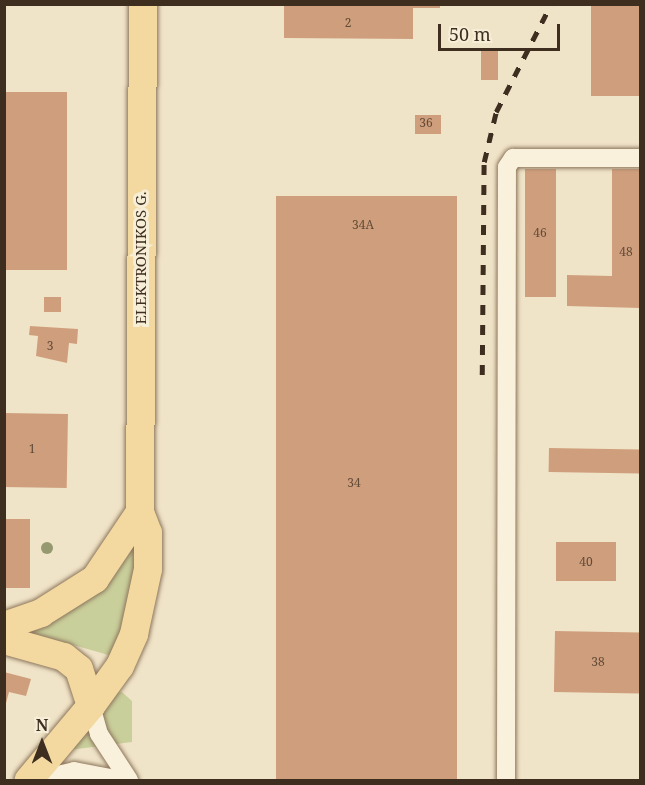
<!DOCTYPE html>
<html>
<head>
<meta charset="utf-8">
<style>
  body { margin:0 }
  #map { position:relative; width:645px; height:785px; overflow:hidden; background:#f0e4c8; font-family:"Noto Serif",serif }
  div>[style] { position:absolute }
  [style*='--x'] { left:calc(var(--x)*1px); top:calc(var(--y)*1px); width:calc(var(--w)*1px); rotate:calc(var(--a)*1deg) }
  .green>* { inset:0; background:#c9cf9b }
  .building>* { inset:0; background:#cf9f7d; transform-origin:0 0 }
  .roads { filter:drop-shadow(0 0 2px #8d765c) drop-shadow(0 0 2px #8d765c) }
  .street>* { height:18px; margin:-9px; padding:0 9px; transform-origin:9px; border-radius:9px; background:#faf1dc }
  .primary>* { height:28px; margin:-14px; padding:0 14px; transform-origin:14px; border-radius:14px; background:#f3d9a0 }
  .rail>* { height:4.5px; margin-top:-2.25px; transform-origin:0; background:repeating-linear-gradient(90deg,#3d2e20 0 10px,transparent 0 20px) }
  .trees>* { width:12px; height:12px; margin:-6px; border-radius:50%; background:#96986f }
  span { translate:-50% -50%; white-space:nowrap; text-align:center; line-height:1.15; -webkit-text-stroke:6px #f7eed8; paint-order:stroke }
  .number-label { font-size:12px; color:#624a37 }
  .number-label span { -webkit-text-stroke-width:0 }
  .street-label { font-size:15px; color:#3d2e20 }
  .frame { position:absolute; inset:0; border:6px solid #3d2e20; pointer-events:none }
  .north { position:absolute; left:12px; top:713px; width:60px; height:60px; -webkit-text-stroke:4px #f7eed8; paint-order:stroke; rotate:0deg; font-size:16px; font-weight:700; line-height:24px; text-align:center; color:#3d2e20 }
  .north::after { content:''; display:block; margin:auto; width:21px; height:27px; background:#3d2e20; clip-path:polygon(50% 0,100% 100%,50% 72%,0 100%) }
  .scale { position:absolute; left:438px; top:24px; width:122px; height:27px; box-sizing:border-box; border:3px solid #3d2e20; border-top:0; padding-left:8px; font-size:18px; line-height:21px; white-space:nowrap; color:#3d2e20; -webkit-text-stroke:4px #f7eed8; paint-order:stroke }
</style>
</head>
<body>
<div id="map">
  <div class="green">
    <i style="clip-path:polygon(141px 532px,128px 622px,112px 656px,24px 631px)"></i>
    <i style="clip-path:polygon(122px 692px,132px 701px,132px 742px,69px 750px,113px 693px)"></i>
  </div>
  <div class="building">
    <i style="clip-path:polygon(284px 4px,440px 4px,440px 8px,413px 8px,413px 39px,284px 38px)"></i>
    <i style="left:591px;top:4px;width:49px;height:92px"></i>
    <i style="left:481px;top:49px;width:17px;height:31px"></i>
    <i style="left:4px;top:92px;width:63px;height:178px"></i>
    <i style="left:415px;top:115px;width:26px;height:19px"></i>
    <i style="left:525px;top:169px;width:31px;height:128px"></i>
    <i style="clip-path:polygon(612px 169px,640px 169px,640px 308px,567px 306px,567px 275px,612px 276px)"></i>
    <i style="left:276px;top:196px;width:181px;height:584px"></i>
    <i style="left:61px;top:297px;width:15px;height:17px;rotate:90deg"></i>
    <i style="clip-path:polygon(30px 326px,78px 329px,77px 344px,69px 343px,67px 363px,36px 356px,38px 336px,29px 335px)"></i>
    <i style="left:4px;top:413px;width:64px;height:74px;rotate:1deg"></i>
    <i style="left:549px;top:448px;width:91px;height:24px;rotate:1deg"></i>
    <i style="left:4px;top:519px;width:26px;height:69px"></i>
    <i style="left:556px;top:542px;width:60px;height:39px"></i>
    <i style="left:555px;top:631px;width:85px;height:61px;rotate:1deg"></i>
    <i style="clip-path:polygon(4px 672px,31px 679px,26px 696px,9px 692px,5px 707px)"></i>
  </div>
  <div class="roads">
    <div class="street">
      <i style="--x:91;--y:706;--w:29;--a:74"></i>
      <i style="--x:99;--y:734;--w:55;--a:56.9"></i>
      <i style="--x:36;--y:780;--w:39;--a:-13"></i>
      <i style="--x:74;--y:771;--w:48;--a:10.8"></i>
      <i style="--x:506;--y:780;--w:613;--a:-89.91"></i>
      <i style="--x:507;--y:167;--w:11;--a:-56"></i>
      <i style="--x:513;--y:158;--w:127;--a:0"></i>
    </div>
    <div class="primary">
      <i style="--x:4;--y:626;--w:39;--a:-19"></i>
      <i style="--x:41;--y:613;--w:64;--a:-32.2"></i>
      <i style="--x:95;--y:579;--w:81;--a:-56.1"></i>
      <i style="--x:4;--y:640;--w:62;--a:15.8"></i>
      <i style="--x:64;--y:657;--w:19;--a:39"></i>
      <i style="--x:79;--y:669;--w:39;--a:72"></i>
      <i style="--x:91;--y:706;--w:97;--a:130"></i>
      <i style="--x:91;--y:706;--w:49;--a:-54.1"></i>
      <i style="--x:120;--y:666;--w:35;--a:-66"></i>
      <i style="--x:134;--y:634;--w:66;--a:-77.8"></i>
      <i style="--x:148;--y:569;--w:36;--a:-90"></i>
      <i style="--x:148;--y:533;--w:22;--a:-111"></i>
      <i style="--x:140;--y:512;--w:508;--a:-89.66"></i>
    </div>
  </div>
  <div class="rail">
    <i style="--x:482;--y:375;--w:213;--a:-89.5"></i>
    <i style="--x:484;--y:162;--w:51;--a:-76.5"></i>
    <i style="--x:496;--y:112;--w:121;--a:-63"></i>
  </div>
  <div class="trees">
    <i style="left:47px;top:548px"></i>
  </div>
  <div class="number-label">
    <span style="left:348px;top:23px">2</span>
    <span style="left:426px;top:123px">36</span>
    <span style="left:363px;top:225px">34A</span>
    <span style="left:540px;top:233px">46</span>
    <span style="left:626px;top:252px">48</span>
    <span style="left:50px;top:346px">3</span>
    <span style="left:32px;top:449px">1</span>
    <span style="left:354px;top:483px">34</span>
    <span style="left:586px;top:562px">40</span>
    <span style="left:598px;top:662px">38</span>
  </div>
  <div class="street-label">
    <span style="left:141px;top:258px;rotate:-90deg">ELEKTRONIKOS G.</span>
  </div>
  <div class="frame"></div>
  <div class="north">N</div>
  <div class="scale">50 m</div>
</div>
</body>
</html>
